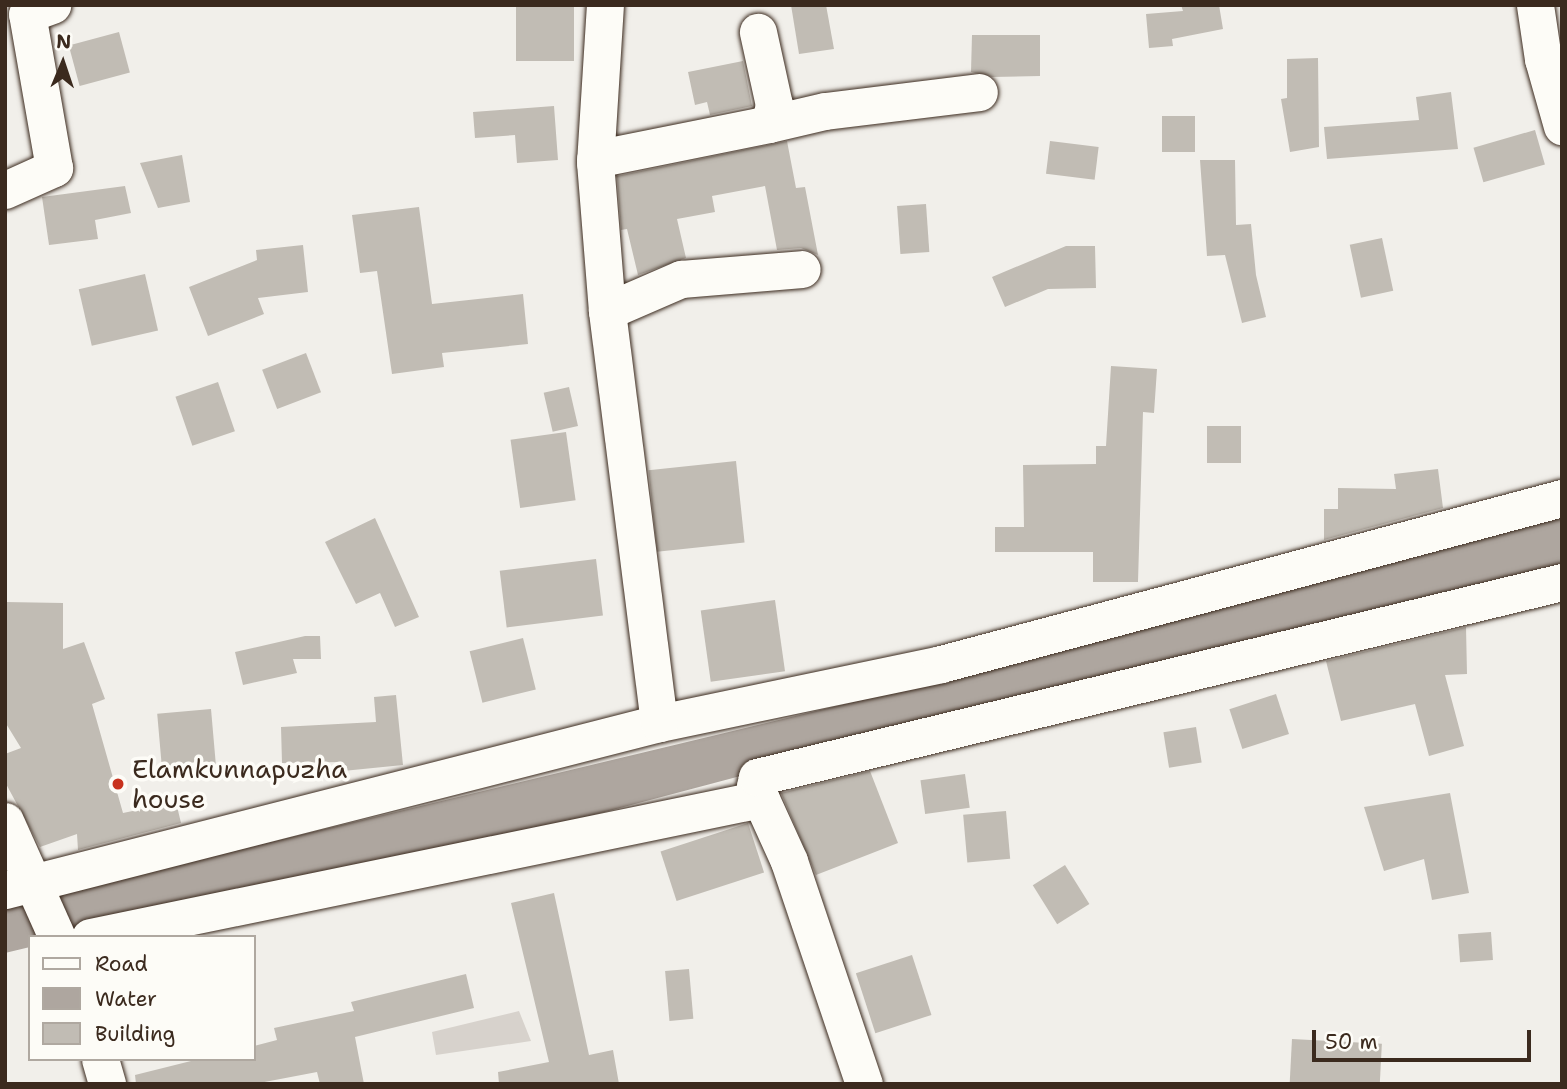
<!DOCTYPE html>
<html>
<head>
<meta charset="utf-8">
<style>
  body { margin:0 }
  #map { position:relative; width:1567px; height:1089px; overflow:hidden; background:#f1efea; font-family:"Shantell Sans",sans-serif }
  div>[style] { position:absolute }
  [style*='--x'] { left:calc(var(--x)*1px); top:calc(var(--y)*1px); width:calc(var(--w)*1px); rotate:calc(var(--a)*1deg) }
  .green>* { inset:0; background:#d7d2cc }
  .water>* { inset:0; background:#aea69f }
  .building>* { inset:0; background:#c1bcb4; transform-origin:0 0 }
  .roads { filter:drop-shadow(0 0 2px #3b2a1e) drop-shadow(0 0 2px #3b2a1e) }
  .minor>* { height:37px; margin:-18.5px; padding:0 18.5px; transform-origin:18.5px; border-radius:18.5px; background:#fdfcf7 }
  .dots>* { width:19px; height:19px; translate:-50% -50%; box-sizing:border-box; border:4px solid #fdfcf7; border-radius:50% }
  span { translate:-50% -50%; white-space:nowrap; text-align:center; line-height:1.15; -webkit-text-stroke:7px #fdfcf7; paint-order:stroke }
  .poi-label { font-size:26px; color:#3b2a1e }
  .left { translate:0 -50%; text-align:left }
  .frame { position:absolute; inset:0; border:7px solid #3b2a1e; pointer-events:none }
  .legend { position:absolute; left:28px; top:935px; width:228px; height:126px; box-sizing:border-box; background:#fdfcf7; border:2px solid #afa8a0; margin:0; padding:9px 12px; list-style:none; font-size:21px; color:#3b2a1e }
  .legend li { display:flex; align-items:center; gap:14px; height:35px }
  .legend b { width:35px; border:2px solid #afa8a0 }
  .north { position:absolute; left:28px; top:28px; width:70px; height:70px; -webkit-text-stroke:5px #fdfcf7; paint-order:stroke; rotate:2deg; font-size:19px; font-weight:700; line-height:28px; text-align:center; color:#3b2a1e }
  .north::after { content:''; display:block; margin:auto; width:24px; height:32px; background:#3b2a1e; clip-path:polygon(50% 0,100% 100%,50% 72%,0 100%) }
  .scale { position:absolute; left:1312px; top:1030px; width:219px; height:32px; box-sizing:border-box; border:4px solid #3b2a1e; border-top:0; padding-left:9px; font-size:21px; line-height:24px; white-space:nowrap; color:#3b2a1e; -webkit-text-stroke:5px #fdfcf7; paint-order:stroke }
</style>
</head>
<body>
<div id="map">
  <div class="green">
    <i style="clip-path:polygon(519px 1011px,531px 1041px,436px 1055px,432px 1032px)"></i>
  </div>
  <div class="water">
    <i style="clip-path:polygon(1562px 513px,1562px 574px,1004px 706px,469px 848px,70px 937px,30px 937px,30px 947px,5px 953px,5px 906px,982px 671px)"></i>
  </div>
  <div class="building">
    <i style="left:516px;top:5px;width:58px;height:56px"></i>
    <i style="clip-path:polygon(791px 5px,826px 5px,834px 49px,799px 54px)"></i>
    <i style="clip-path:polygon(1181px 5px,1219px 5px,1223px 29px,1172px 39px,1173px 46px,1149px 48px,1146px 14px,1183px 11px)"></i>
    <i style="left:119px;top:32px;width:42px;height:52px;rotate:75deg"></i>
    <i style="clip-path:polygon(972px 35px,1040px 35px,1040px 76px,992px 77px,971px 72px)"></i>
    <i style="clip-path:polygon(1318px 58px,1319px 147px,1290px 152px,1281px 99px,1287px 98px,1287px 59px)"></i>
    <i style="clip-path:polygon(743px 61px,752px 106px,710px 115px,707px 102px,695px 105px,688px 72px)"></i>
    <i style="clip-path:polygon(1451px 92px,1458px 149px,1327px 159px,1324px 127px,1419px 120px,1416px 97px)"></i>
    <i style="clip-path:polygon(554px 106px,558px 160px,517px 163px,515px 135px,475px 138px,473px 112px)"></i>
    <i style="left:1162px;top:116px;width:33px;height:36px"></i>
    <i style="left:1535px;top:130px;width:36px;height:64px;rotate:74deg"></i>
    <i style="clip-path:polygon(787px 141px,796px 188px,805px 187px,818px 255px,801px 248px,777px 250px,765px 186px,712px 196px,715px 212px,677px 219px,686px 258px,638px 275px,627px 229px,621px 230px,617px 176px)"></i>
    <i style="left:1050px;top:141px;width:49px;height:33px;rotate:7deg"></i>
    <i style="clip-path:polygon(182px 155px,190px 202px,158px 208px,140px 163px)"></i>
    <i style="clip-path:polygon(1200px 160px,1235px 160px,1236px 225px,1251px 224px,1256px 275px,1266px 317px,1242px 323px,1225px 255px,1207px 256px)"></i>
    <i style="clip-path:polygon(125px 186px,131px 213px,95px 220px,98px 239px,49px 245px,42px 197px)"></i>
    <i style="left:926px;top:204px;width:48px;height:29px;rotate:86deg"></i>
    <i style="clip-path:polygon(419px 207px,432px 304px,523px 294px,528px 344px,442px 353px,444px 367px,392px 374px,377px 271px,360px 273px,352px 215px)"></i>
    <i style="left:1382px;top:238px;width:54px;height:33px;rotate:78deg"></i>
    <i style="clip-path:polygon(303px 245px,308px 292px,258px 298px,264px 314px,208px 336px,189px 287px,257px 260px,256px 250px)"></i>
    <i style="clip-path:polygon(1066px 246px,1095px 246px,1096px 288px,1048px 289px,1005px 307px,992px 277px)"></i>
    <i style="left:145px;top:274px;width:58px;height:68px;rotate:77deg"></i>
    <i style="left:306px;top:353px;width:42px;height:47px;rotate:69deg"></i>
    <i style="clip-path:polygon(1111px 366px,1157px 369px,1154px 413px,1143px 412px,1138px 582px,1093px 582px,1093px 552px,995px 552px,995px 527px,1024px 527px,1023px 465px,1096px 464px,1096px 446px,1106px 446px)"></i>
    <i style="left:218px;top:382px;width:52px;height:45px;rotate:71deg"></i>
    <i style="left:569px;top:387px;width:40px;height:26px;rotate:77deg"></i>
    <i style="left:1207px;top:426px;width:34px;height:37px"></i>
    <i style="left:566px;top:432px;width:69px;height:56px;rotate:82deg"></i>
    <i style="left:736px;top:461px;width:82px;height:88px;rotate:84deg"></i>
    <i style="clip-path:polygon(1438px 469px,1443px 508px,1324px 540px,1324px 509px,1338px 509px,1338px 488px,1396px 489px,1394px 474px)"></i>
    <i style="clip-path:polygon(375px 518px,419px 617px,395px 627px,380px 593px,356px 604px,325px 542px)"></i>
    <i style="left:596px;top:559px;width:57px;height:97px;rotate:83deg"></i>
    <i style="left:775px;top:600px;width:72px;height:75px;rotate:82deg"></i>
    <i style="clip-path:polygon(5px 602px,63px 603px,63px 649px,84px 642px,105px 699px,92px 704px,123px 813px,176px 802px,181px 823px,78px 850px,77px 834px,40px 847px,5px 782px,5px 754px,21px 748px,5px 722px)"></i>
    <i style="clip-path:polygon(1466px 627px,1467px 674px,1445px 675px,1464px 746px,1429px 756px,1415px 704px,1341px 721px,1326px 661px)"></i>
    <i style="clip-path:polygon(305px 636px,320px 636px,321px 659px,293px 659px,297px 673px,243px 685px,235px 652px)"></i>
    <i style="left:523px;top:638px;width:53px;height:55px;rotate:76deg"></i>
    <i style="left:1276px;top:694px;width:42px;height:49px;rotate:72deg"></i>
    <i style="clip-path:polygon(396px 695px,403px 765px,343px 771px,342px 762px,282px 763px,281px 727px,376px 722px,374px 697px)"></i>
    <i style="left:211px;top:709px;width:58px;height:54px;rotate:85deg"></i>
    <i style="left:1196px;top:727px;width:36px;height:33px;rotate:81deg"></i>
    <i style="clip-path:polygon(870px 771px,898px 843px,816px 875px,781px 793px)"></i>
    <i style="left:965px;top:774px;width:34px;height:45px;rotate:82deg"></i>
    <i style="clip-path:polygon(1450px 793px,1469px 893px,1432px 900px,1424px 859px,1384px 871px,1364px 807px)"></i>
    <i style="left:1006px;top:811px;width:48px;height:43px;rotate:85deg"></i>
    <i style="left:748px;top:823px;width:52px;height:92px;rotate:72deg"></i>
    <i style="left:1065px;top:865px;width:46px;height:38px;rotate:58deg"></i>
    <i style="clip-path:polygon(554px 893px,589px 1055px,613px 1050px,619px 1084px,499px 1084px,498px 1072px,549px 1062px,511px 903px)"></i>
    <i style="left:1491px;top:932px;width:28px;height:33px;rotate:86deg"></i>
    <i style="left:912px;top:955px;width:63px;height:59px;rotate:72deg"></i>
    <i style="left:689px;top:969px;width:50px;height:24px;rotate:85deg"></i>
    <i style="clip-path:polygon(466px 974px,474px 1008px,355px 1037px,364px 1084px,320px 1084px,317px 1072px,254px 1084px,136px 1084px,135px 1075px,199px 1059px,254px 1059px,254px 1046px,277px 1040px,274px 1028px,354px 1011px,351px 1002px)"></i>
    <i style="left:1292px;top:1039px;width:90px;height:45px;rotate:3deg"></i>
  </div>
  <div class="roads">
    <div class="minor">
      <i style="--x:1535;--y:5;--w:55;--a:81.6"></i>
      <i style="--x:1543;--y:59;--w:70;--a:74.2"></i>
      <i style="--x:769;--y:124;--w:57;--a:-13.1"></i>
      <i style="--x:825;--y:111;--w:155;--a:-7"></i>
      <i style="--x:595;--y:159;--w:177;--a:-11.4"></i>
      <i style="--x:769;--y:124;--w:20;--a:-75"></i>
      <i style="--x:774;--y:105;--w:75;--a:-102.4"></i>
      <i style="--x:5;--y:190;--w:54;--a:-24.2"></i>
      <i style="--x:54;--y:168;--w:156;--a:-99.9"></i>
      <i style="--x:27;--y:14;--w:27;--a:-20"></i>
      <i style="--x:607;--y:311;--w:81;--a:-23.4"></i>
      <i style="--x:681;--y:279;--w:121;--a:-4.7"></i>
      <i style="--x:659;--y:723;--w:288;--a:-11.8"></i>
      <i style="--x:941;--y:664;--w:643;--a:-14.97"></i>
      <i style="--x:5;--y:821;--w:127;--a:65.9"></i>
      <i style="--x:5;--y:890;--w:675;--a:-14.32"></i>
      <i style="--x:659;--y:723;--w:415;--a:-97.2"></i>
      <i style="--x:607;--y:311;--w:148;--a:-94.6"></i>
      <i style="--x:595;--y:163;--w:158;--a:-86.4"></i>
      <i style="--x:90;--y:937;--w:685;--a:-11.62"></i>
      <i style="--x:100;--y:1059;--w:26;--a:74"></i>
      <i style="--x:864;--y:1084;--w:235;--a:-108.6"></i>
      <i style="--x:789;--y:861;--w:82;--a:-114.4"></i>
      <i style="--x:755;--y:786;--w:9;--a:-77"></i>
      <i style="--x:757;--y:777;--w:828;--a:-13.62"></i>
    </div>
  </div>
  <div class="dots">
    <i style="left:118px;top:784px;background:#c8321e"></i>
  </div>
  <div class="poi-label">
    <span class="left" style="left:132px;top:784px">Elamkunnapuzha<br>house</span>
  </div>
  <div class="frame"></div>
  <ul class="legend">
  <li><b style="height:9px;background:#fdfcf7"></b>Road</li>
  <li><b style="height:19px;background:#aea69f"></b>Water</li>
  <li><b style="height:19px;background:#c1bcb4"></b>Building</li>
  </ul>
  <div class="north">N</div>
  <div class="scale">50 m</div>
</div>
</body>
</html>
